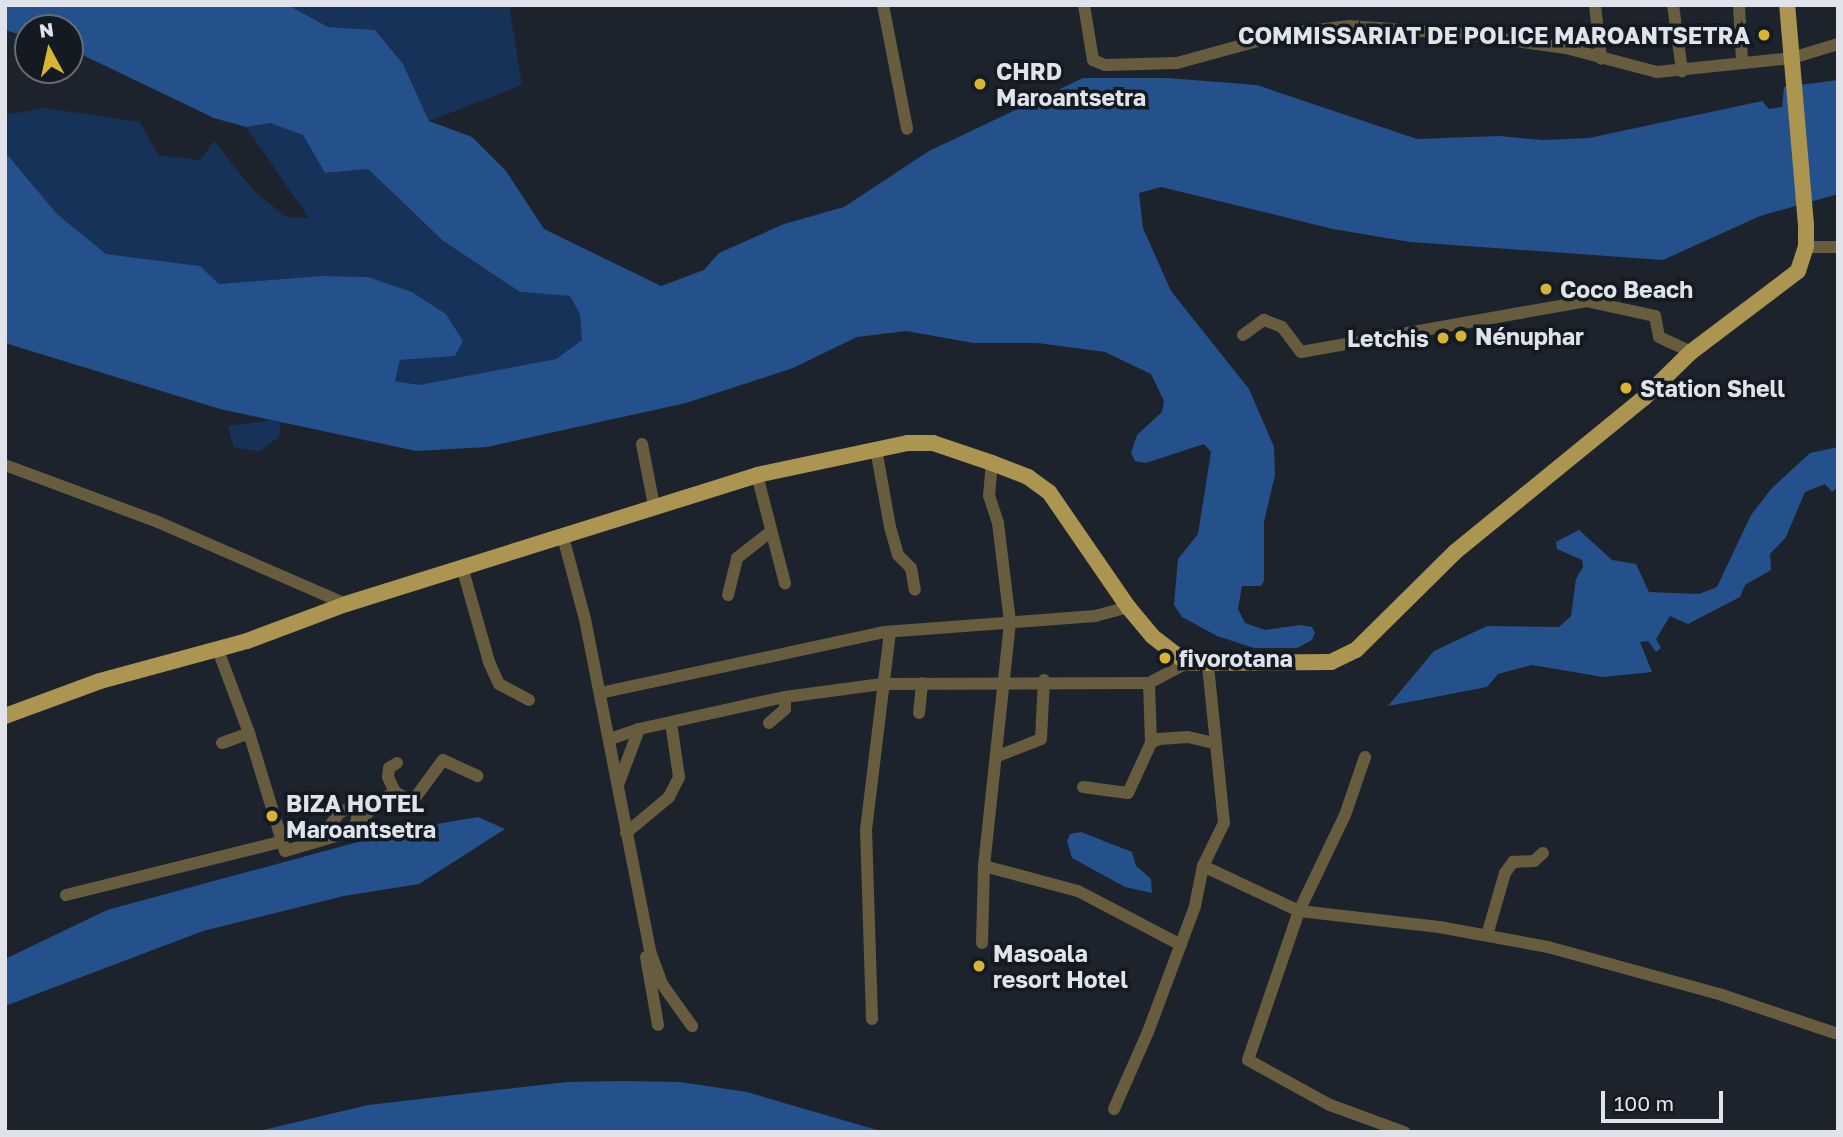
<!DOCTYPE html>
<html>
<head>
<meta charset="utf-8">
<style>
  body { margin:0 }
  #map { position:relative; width:1843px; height:1137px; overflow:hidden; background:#1d232c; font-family:"Golos Text",sans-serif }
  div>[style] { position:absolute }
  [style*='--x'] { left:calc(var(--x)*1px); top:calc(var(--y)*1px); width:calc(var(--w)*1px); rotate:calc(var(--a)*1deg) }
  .green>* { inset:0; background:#163258 }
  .water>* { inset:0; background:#24508b }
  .minor>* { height:12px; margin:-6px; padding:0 6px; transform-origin:6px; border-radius:6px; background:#675c3d }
  .major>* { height:16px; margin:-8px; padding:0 8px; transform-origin:8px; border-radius:8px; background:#ab9550 }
  .dots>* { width:19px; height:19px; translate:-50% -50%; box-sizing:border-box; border:4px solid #141a22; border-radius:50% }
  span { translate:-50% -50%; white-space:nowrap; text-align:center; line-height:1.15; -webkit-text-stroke:7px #141a22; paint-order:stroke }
  .poi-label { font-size:23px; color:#e0e4ea; font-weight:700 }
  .right { translate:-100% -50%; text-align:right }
  .left { translate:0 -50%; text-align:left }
  .frame { position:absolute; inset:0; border:7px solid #e0e4ea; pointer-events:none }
  .north { position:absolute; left:14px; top:14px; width:70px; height:70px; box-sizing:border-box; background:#141a22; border:2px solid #666b72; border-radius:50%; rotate:352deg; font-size:19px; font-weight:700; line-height:28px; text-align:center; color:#e0e4ea }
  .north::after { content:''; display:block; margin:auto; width:24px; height:32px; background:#d9b434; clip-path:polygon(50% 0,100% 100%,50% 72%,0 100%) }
  .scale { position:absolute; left:1601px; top:1091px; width:122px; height:32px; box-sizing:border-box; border:4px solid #e0e4ea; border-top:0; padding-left:9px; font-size:21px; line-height:24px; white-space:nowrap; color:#e0e4ea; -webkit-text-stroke:5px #141a22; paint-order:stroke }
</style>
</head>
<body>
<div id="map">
  <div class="green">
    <i style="clip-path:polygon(288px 5px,509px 5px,522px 85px,429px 121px,403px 64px,375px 30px,328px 27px)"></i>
    <i style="clip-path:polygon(45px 108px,140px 122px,158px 155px,200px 160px,214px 141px,254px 191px,286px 217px,309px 218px,246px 127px,270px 123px,303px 135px,325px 173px,368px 169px,442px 241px,520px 292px,570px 296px,580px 314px,582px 340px,556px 359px,419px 385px,395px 381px,400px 360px,455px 356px,446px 314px,412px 292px,368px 277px,321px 276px,219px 284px,200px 266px,106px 254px,57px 214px,5px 152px,5px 115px)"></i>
    <i style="clip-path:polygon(274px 420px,281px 422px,279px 437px,260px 451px,234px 448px,228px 426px)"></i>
  </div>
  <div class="water">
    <i style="clip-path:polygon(5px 5px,288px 5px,328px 27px,375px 30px,403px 64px,429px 121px,472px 137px,506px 171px,544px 229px,661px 286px,704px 270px,719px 253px,784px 224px,844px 207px,929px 151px,1083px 78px,1167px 78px,1257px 85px,1417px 139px,1499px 136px,1542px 140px,1589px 138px,1762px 101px,1769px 109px,1782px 107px,1784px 87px,1838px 80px,1838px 194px,1760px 216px,1663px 260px,1410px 242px,1333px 229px,1161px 187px,1139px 193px,1143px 228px,1171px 291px,1249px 389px,1274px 447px,1275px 475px,1264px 522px,1264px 581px,1261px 586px,1242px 586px,1238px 609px,1245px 623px,1265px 630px,1301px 625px,1312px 627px,1315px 633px,1312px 640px,1297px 648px,1254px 648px,1217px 636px,1182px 617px,1174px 605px,1178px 559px,1198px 534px,1211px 452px,1204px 444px,1146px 463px,1135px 461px,1131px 453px,1137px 435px,1162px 412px,1164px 401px,1151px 374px,1105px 352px,1038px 343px,974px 343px,906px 331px,857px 337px,793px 368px,686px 403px,487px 447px,416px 451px,220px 409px,5px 343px,5px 152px,57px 214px,106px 254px,200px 266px,219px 284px,321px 276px,368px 277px,412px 292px,446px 314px,463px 341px,455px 356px,400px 360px,395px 381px,419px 385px,556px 359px,582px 340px,580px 314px,570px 296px,520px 292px,443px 241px,368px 169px,325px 173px,303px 135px,270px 123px,246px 127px,214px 118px,70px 49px,70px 28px,28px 28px,28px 37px,5px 30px)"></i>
    <i style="clip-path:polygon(1838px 447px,1838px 487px,1832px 492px,1825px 484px,1805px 492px,1786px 537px,1770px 554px,1771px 570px,1745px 585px,1740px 597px,1688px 624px,1670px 616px,1656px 639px,1661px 648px,1656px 652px,1648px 641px,1640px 642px,1652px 672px,1603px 677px,1532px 665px,1498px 674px,1487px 687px,1388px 706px,1434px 651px,1487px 626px,1559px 627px,1571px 616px,1576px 579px,1583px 567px,1582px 560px,1557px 549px,1556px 542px,1579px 530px,1612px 560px,1636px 564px,1649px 592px,1699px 594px,1717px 587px,1751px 515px,1772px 488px,1810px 453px)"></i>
    <i style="clip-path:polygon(478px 817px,505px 829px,419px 884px,344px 896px,203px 931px,5px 1006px,5px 959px,107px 910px,402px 830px)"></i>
    <i style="clip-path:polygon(1081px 832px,1132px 852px,1136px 866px,1151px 879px,1152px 893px,1125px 887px,1072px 858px,1067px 841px,1070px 834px)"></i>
    <i style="clip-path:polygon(621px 1081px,680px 1082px,747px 1092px,884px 1132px,255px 1132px,368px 1105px,567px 1082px)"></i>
  </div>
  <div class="minor">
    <i style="--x:883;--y:5;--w:126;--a:79"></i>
    <i style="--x:1084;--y:5;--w:56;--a:80.7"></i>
    <i style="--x:1093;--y:60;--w:13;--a:23"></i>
    <i style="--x:1105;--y:65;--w:72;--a:-1.6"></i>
    <i style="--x:1177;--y:63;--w:110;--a:-15.3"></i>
    <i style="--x:1283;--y:34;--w:66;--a:-6.9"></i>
    <i style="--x:1349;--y:26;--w:116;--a:3.9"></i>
    <i style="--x:1465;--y:34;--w:102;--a:7.9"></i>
    <i style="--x:1566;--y:48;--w:94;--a:14.8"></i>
    <i style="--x:1657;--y:72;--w:136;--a:-5.9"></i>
    <i style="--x:1792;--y:58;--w:48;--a:-16.9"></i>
    <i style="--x:1595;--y:5;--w:54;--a:83.7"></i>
    <i style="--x:1673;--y:5;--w:67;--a:82.2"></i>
    <i style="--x:1739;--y:5;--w:55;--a:86.9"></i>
    <i style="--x:1806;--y:247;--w:32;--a:0"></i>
    <i style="--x:1243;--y:335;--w:26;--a:-36"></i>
    <i style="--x:1264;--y:320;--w:19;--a:21"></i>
    <i style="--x:1282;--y:327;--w:31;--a:53"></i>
    <i style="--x:1301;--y:352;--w:290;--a:-10.1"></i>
    <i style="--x:1586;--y:301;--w:71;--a:12.3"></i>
    <i style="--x:1655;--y:316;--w:21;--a:79"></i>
    <i style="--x:1659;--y:337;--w:35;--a:25"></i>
    <i style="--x:642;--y:444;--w:63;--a:79"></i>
    <i style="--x:876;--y:449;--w:79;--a:79.8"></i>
    <i style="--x:890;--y:527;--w:29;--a:74"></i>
    <i style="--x:898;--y:555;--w:18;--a:45"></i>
    <i style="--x:911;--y:568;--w:22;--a:80"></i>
    <i style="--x:5;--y:465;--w:163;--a:20.4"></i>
    <i style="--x:158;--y:522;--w:205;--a:23.6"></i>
    <i style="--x:757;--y:475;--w:112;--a:75.5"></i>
    <i style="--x:563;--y:537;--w:85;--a:75"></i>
    <i style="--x:585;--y:619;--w:338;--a:78.9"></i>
    <i style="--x:650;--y:951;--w:35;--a:70"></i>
    <i style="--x:662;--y:984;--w:52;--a:54.5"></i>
    <i style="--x:462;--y:567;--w:99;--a:74.1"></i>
    <i style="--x:489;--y:662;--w:24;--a:66"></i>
    <i style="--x:499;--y:684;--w:34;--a:28"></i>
    <i style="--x:728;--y:595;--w:38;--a:-76"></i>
    <i style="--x:737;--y:558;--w:41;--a:-38"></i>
    <i style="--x:218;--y:650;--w:89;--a:69.5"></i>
    <i style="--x:249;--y:733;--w:123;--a:73"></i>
    <i style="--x:285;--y:851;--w:50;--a:-16.3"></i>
    <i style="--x:333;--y:837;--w:10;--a:-119"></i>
    <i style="--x:328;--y:828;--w:20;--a:-53"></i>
    <i style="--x:340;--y:812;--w:21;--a:-19"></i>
    <i style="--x:360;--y:805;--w:18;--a:103"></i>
    <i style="--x:356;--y:823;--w:42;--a:-40.2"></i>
    <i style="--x:388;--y:796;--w:25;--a:14"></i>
    <i style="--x:412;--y:802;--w:52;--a:-53.6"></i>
    <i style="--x:443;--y:760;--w:38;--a:25"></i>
    <i style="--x:1149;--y:683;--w:60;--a:88.1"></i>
    <i style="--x:600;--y:693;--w:290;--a:-12.1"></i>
    <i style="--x:884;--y:632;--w:212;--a:-4.3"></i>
    <i style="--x:1095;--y:616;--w:34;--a:-15"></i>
    <i style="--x:919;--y:713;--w:30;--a:-84"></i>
    <i style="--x:769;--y:723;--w:21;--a:-41"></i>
    <i style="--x:785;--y:709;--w:12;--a:-90"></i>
    <i style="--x:610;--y:739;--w:31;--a:-19"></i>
    <i style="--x:222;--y:743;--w:29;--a:-20"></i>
    <i style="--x:998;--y:756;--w:46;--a:-21.6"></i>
    <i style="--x:1041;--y:739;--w:59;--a:-87.1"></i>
    <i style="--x:1365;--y:757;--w:61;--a:109"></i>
    <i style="--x:1345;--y:815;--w:106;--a:115.6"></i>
    <i style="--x:1299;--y:911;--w:157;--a:108.9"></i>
    <i style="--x:1248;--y:1060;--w:94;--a:28.8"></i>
    <i style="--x:1330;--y:1105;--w:79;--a:20"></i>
    <i style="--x:397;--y:763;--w:9;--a:148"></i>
    <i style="--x:389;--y:768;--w:9;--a:96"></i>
    <i style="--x:388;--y:777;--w:17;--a:65"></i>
    <i style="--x:395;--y:792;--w:13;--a:29"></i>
    <i style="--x:618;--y:785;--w:60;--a:-69.4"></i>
    <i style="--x:639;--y:729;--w:149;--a:-12.4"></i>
    <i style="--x:785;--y:697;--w:98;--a:-7.6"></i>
    <i style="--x:882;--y:684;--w:267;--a:-0.2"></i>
    <i style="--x:1149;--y:683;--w:43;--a:-27.8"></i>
    <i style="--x:1083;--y:787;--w:45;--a:7.6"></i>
    <i style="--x:1128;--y:793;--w:55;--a:-65.3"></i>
    <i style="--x:1151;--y:743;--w:9;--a:-27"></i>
    <i style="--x:1159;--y:739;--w:29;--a:-4"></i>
    <i style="--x:1188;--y:737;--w:27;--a:13"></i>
    <i style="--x:626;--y:833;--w:56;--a:-39.9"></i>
    <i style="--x:669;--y:797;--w:22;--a:-63"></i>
    <i style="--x:679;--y:777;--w:55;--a:-98.4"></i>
    <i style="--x:984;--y:866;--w:97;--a:14.9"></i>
    <i style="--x:1078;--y:891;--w:116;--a:27.7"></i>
    <i style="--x:1203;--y:866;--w:106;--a:25.1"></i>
    <i style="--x:1299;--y:911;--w:141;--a:6.5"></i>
    <i style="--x:1439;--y:927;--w:111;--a:10.4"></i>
    <i style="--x:1548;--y:947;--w:180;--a:15.4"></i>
    <i style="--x:1722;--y:995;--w:119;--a:18.6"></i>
    <i style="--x:66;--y:895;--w:220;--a:-13.9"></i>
    <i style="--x:1487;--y:935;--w:65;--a:-73.8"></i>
    <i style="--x:1505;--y:873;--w:14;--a:-54"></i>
    <i style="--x:1513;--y:862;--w:21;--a:-3"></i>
    <i style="--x:1534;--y:861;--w:12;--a:-42"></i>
    <i style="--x:982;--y:943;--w:77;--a:-88.5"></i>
    <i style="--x:984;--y:866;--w:245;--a:-83.9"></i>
    <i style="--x:1010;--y:622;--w:100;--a:-96.9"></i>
    <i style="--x:998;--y:523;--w:28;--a:-108"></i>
    <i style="--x:989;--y:496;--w:33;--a:-85"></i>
    <i style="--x:646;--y:957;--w:69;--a:80"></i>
    <i style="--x:872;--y:1019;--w:189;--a:-91.8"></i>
    <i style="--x:866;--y:830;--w:199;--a:-83.1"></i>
    <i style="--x:1114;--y:1109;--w:84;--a:-66.2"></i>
    <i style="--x:1148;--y:1032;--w:134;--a:-69.5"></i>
    <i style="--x:1195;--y:906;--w:41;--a:-78.7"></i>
    <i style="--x:1203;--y:866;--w:48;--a:-64"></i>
    <i style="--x:1224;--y:823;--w:159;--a:-95.8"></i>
  </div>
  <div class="major">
    <i style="--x:5;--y:716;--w:101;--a:-20.2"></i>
    <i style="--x:100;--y:681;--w:152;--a:-15.2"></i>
    <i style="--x:247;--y:641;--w:106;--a:-20.5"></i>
    <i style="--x:346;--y:604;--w:431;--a:-17.4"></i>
    <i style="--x:757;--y:475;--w:154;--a:-12"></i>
    <i style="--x:908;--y:443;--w:25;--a:0"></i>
    <i style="--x:933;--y:443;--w:62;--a:18.7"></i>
    <i style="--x:992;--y:463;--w:39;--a:21"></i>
    <i style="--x:1028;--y:477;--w:26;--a:36"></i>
    <i style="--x:1049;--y:492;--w:140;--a:55.5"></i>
    <i style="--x:1128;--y:607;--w:38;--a:50"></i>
    <i style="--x:1152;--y:636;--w:44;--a:37.6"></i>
    <i style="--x:1187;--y:663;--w:144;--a:-0.4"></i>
    <i style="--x:1331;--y:662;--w:28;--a:-26"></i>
    <i style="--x:1356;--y:650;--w:139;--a:-44.7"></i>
    <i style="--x:1455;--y:552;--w:244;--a:-39.2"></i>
    <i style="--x:1644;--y:398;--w:66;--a:-44.4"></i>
    <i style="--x:1691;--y:352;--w:134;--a:-37.1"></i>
    <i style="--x:1798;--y:271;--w:25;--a:-72"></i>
    <i style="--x:1806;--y:247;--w:22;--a:-90"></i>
    <i style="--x:1806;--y:225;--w:221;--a:-94.9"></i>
  </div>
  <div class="dots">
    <i style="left:1764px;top:35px;background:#d9b434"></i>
    <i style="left:980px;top:84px;background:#d9b434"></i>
    <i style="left:1546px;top:289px;background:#d9b434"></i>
    <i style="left:1461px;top:336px;background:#d9b434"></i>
    <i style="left:1443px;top:338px;background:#d9b434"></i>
    <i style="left:1626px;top:388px;background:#d9b434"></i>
    <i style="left:1165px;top:658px;background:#d9b434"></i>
    <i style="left:272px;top:816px;background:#d9b434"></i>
    <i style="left:979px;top:966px;background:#d9b434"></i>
  </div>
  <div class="poi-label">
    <span class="right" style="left:1750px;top:35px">COMMISSARIAT DE POLICE MAROANTSETRA</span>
    <span class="left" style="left:996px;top:84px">CHRD<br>Maroantsetra</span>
    <span class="left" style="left:1560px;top:289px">Coco Beach</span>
    <span class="left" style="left:1475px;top:336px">Nénuphar</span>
    <span class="right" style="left:1429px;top:338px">Letchis</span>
    <span class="left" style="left:1640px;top:388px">Station Shell</span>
    <span class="left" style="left:1179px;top:658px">fivorotana</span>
    <span class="left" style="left:286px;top:816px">BIZA HOTEL<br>Maroantsetra</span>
    <span class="left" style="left:993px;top:966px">Masoala<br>resort Hotel</span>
  </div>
  <div class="frame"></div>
  <div class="north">N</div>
  <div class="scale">100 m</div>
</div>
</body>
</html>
